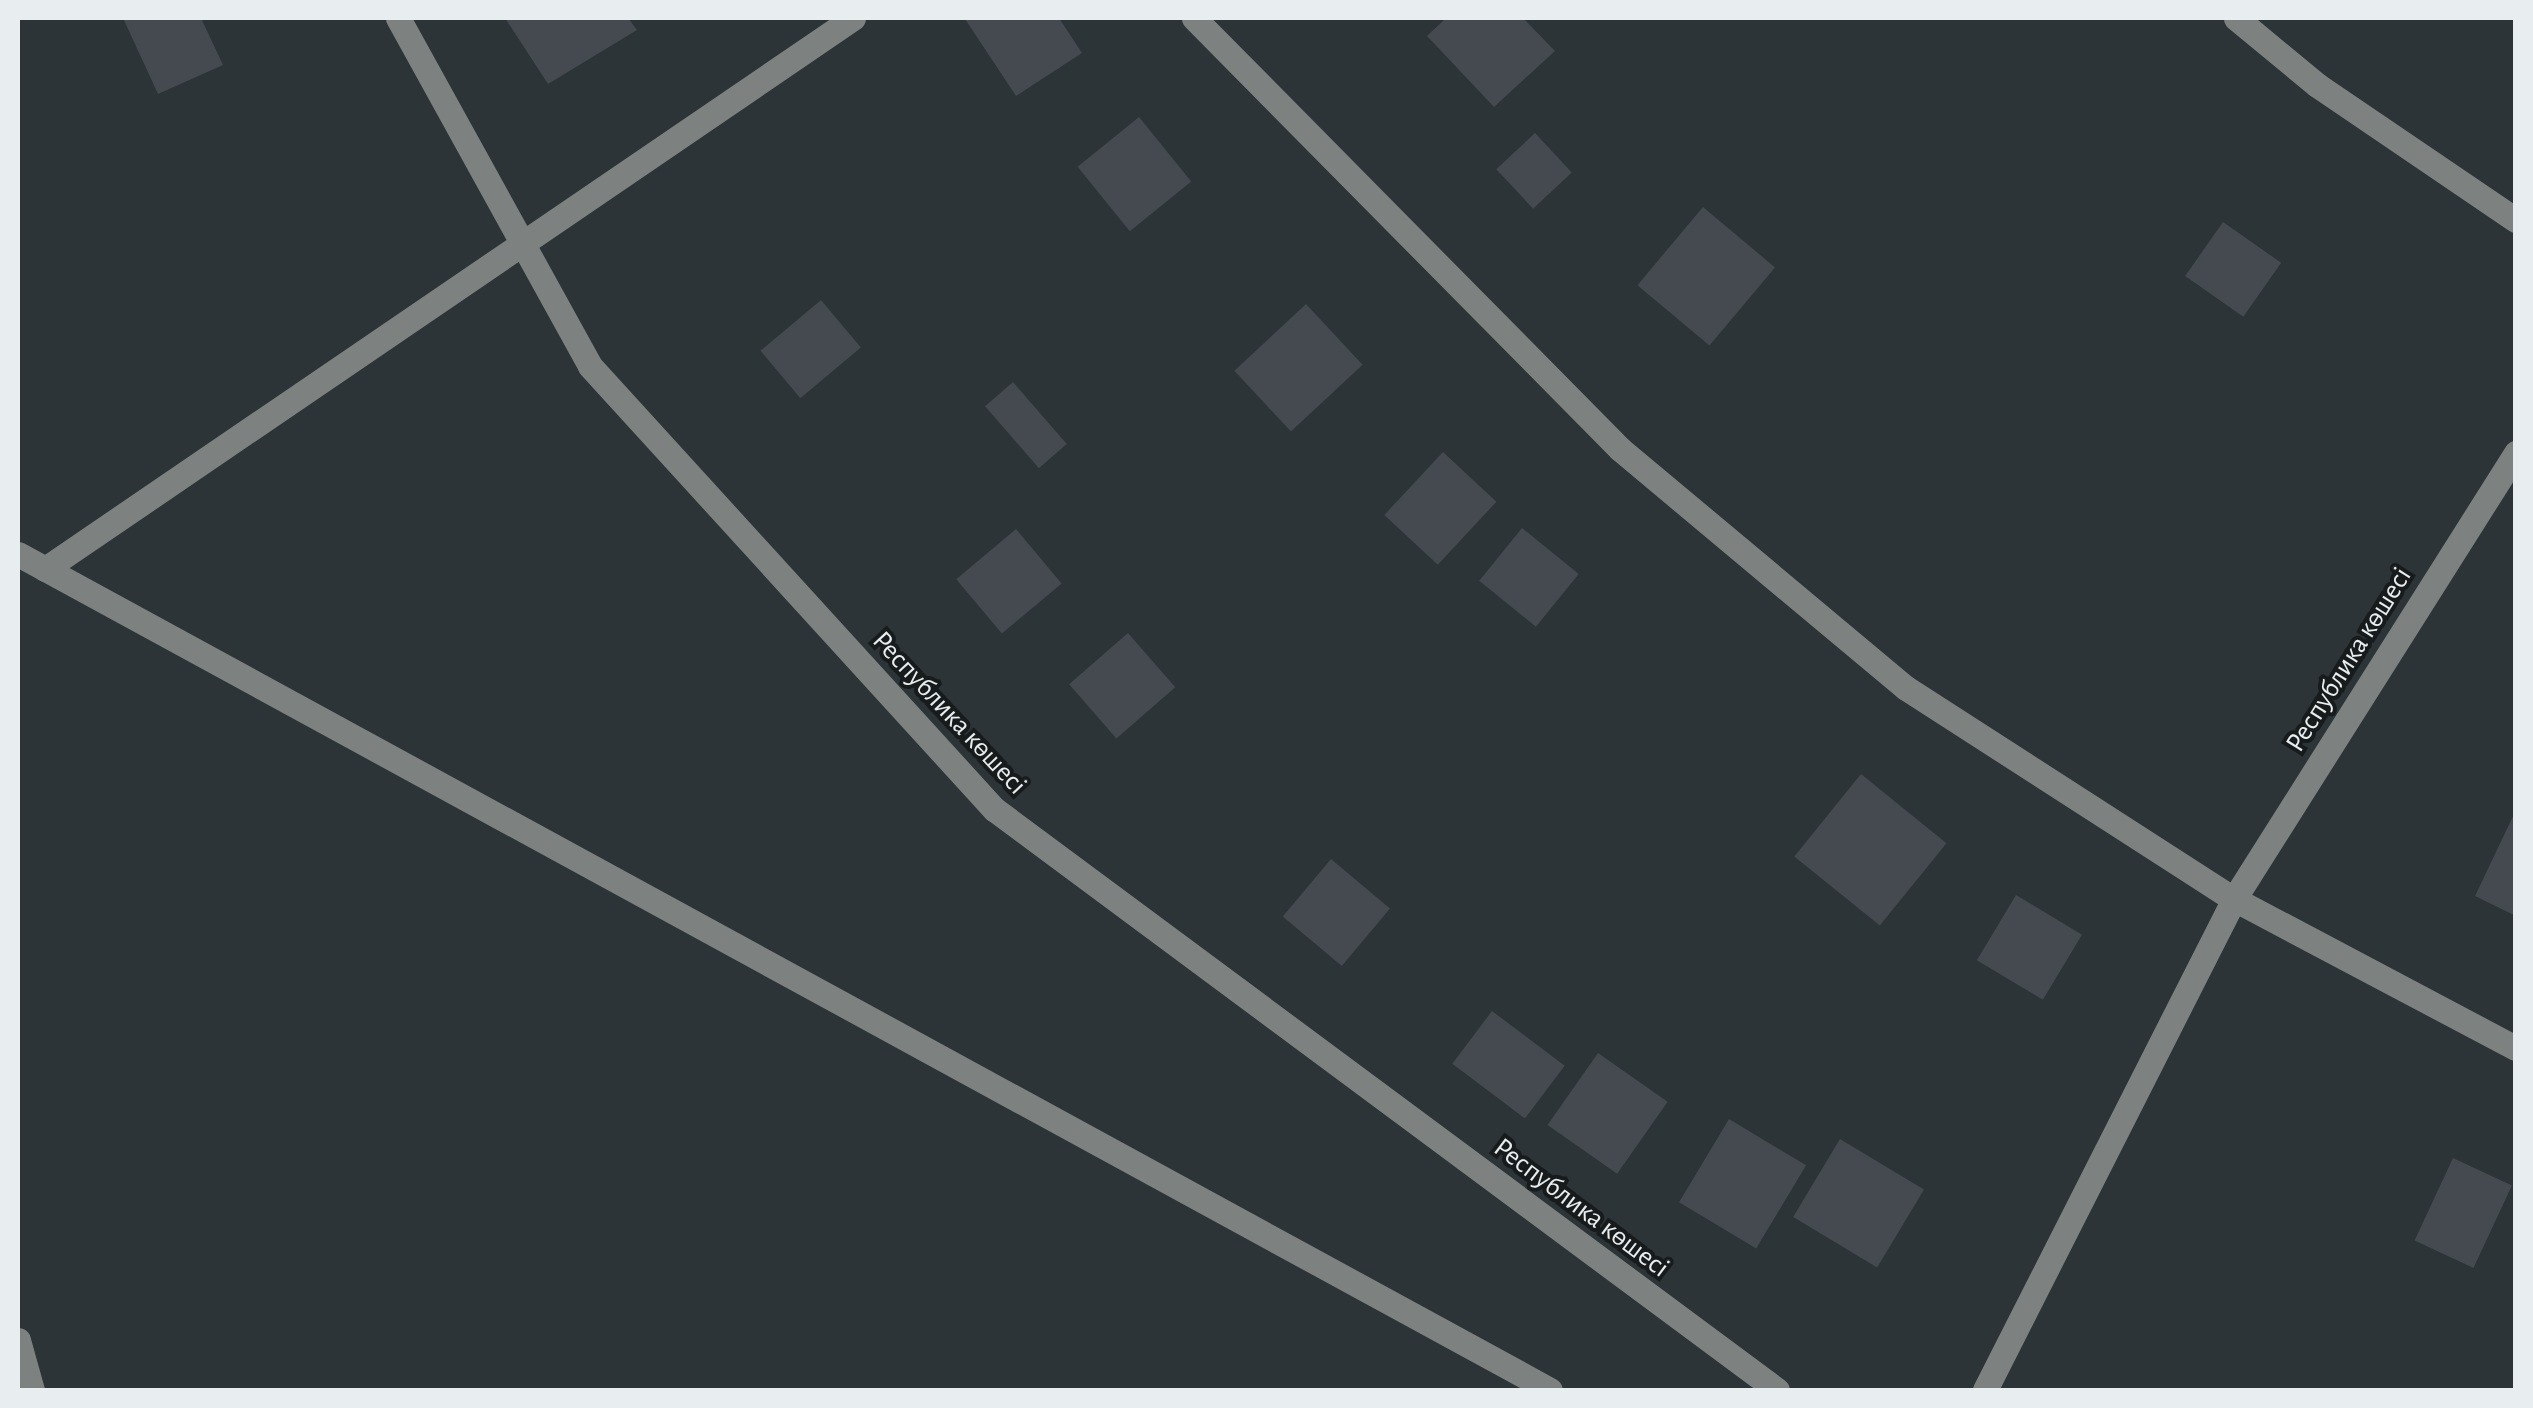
<!DOCTYPE html>
<html>
<head>
<meta charset="utf-8">
<style>
  body { margin:0 }
  #map { position:relative; width:2533px; height:1408px; overflow:hidden; background:#2c3437; font-family:"Alegreya Sans",sans-serif }
  div>[style] { position:absolute }
  [style*='--x'] { left:calc(var(--x)*1px); top:calc(var(--y)*1px); width:calc(var(--w)*1px); rotate:calc(var(--a)*1deg) }
  .building>* { inset:0; background:#454950; transform-origin:0 0 }
  .minor>* { height:25px; margin:-12.5px; padding:0 12.5px; transform-origin:12.5px; border-radius:12.5px; background:#7d8281 }
  span { translate:-50% -50%; white-space:nowrap; text-align:center; line-height:1.15; -webkit-text-stroke:8px #171b1c; paint-order:stroke }
  .street-label { font-size:28px; color:#e8edef }
  .frame { position:absolute; inset:0; border:20px solid #e8edef; pointer-events:none }
</style>
</head>
<body>
<div id="map">
  <div class="building">
    <i style="clip-path:polygon(123px 18px,201px 18px,223px 65px,158px 94px)"></i>
    <i style="clip-path:polygon(505px 18px,628px 18px,637px 30px,548px 84px)"></i>
    <i style="clip-path:polygon(1059px 18px,1082px 53px,1016px 96px,965px 19px)"></i>
    <i style="clip-path:polygon(1446px 18px,1523px 18px,1555px 51px,1494px 107px,1427px 36px)"></i>
    <i style="left:1139px;top:117px;width:83px;height:79px;rotate:51deg"></i>
    <i style="left:1535px;top:133px;width:54px;height:53px;rotate:47deg"></i>
    <i style="left:1703px;top:207px;width:94px;height:102px;rotate:40deg"></i>
    <i style="left:2223px;top:222px;width:71px;height:66px;rotate:35deg"></i>
    <i style="left:821px;top:300px;width:62px;height:79px;rotate:50deg"></i>
    <i style="left:1306px;top:304px;width:83px;height:98px;rotate:47deg"></i>
    <i style="left:1013px;top:382px;width:82px;height:37px;rotate:49deg"></i>
    <i style="left:1443px;top:452px;width:73px;height:86px;rotate:43deg"></i>
    <i style="left:1522px;top:528px;width:73px;height:68px;rotate:39deg"></i>
    <i style="left:1016px;top:529px;width:71px;height:78px;rotate:50deg"></i>
    <i style="left:1128px;top:633px;width:72px;height:78px;rotate:49deg"></i>
    <i style="left:1861px;top:774px;width:110px;height:106px;rotate:39deg"></i>
    <i style="clip-path:polygon(2516px 810px,2516px 916px,2475px 896px)"></i>
    <i style="left:1331px;top:859px;width:77px;height:75px;rotate:40deg"></i>
    <i style="left:2016px;top:895px;width:77px;height:76px;rotate:31deg"></i>
    <i style="left:1492px;top:1011px;width:91px;height:66px;rotate:37deg"></i>
    <i style="left:1598px;top:1053px;width:85px;height:88px;rotate:35deg"></i>
    <i style="left:1729px;top:1119px;width:90px;height:97px;rotate:31deg"></i>
    <i style="left:1840px;top:1139px;width:98px;height:91px;rotate:31deg"></i>
    <i style="left:2453px;top:1158px;width:65px;height:91px;rotate:25deg"></i>
  </div>
  <div class="minor">
    <i style="--x:398;--y:18;--w:397;--a:61.1"></i>
    <i style="--x:590;--y:366;--w:600;--a:47.64"></i>
    <i style="--x:994;--y:809;--w:975;--a:36.58"></i>
    <i style="--x:1194;--y:18;--w:606;--a:45.33"></i>
    <i style="--x:1620;--y:449;--w:373;--a:39.9"></i>
    <i style="--x:1906;--y:688;--w:390;--a:32.8"></i>
    <i style="--x:2234;--y:899;--w:319;--a:27.9"></i>
    <i style="--x:2236;--y:18;--w:105;--a:39.6"></i>
    <i style="--x:2317;--y:85;--w:240;--a:34.2"></i>
    <i style="--x:18;--y:554;--w:1745;--a:28.62"></i>
    <i style="--x:45;--y:569;--w:978;--a:-34.29"></i>
    <i style="--x:18;--y:1340;--w:52;--a:74.4"></i>
    <i style="--x:1985;--y:1390;--w:551;--a:-63.11"></i>
    <i style="--x:2234;--y:899;--w:528;--a:-57.7"></i>
  </div>
  <div class="street-label">
    <span style="left:2349px;top:660px;rotate:-58deg">Республика көшесі</span>
    <span style="left:949px;top:713px;rotate:47deg">Республика көшесі</span>
    <span style="left:1581px;top:1208px;rotate:37deg">Республика көшесі</span>
  </div>
  <div class="frame"></div>
</div>
</body>
</html>
